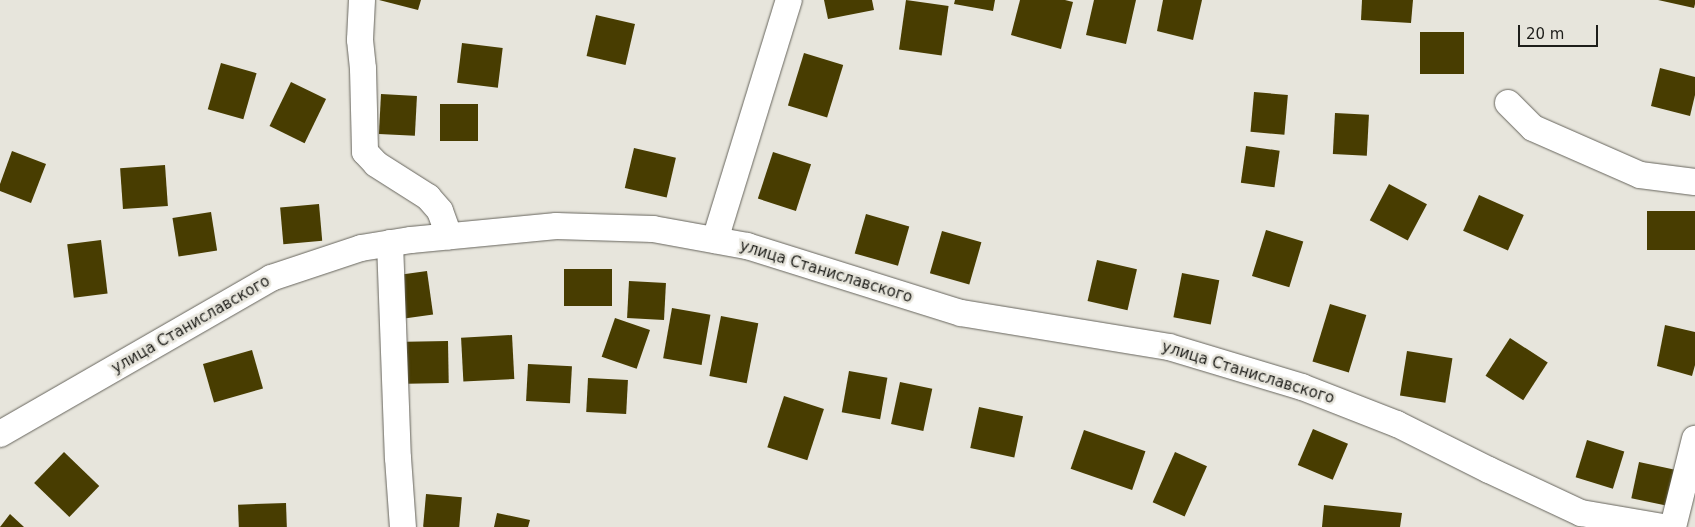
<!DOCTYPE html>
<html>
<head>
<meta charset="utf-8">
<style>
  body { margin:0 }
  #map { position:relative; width:1695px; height:527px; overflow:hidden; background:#e7e5dc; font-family:"DejaVu Sans",sans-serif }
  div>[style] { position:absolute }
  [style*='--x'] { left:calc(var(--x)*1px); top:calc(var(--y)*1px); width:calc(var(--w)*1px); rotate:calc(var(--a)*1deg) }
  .building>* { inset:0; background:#483d01; transform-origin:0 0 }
  .roads { filter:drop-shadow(0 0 1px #67655d) drop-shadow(0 0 1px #67655d) }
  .minor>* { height:26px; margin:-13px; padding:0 13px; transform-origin:13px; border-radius:13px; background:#fff }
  span { translate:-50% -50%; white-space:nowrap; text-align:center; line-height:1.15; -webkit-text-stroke:5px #e7e5dc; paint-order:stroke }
  .street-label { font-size:15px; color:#1e1e1a }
  .scale { position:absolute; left:1518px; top:25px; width:80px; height:22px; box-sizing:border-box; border:2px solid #1e1e1a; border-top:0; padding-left:6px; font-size:15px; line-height:18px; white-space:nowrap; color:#1e1e1a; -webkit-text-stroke:4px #e7e5dc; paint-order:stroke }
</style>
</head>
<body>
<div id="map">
  <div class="building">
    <i style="clip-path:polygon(379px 0,421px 0,418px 10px)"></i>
    <i style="clip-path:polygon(824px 0,872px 0,874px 10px,828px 19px)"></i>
    <i style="left:906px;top:0;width:43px;height:50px;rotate:8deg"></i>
    <i style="clip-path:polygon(955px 0,995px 0,993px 11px,954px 4px)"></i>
    <i style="clip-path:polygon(1020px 0,1065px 0,1073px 2px,1061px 49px,1011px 35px)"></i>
    <i style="clip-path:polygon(1094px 0,1136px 0,1126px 44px,1086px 35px)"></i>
    <i style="clip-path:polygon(1163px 0,1202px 0,1193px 40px,1157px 31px)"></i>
    <i style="clip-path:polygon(1362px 0,1413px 0,1411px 23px,1361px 20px)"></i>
    <i style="clip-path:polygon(1658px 0,1695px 0,1695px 4px,1694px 8px)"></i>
    <i style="left:596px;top:15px;width:40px;height:42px;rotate:13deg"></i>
    <i style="left:1420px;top:32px;width:44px;height:42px"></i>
    <i style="left:462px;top:43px;width:41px;height:40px;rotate:7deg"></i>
    <i style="left:804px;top:53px;width:41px;height:55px;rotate:17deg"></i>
    <i style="left:221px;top:63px;width:37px;height:48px;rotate:16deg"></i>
    <i style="clip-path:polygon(1660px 68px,1695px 77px,1695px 95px,1690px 116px,1651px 106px)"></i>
    <i style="left:291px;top:82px;width:39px;height:49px;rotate:26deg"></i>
    <i style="left:1254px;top:92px;width:34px;height:40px;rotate:5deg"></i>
    <i style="left:381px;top:94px;width:36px;height:40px;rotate:3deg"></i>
    <i style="left:440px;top:104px;width:38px;height:37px"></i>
    <i style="left:1335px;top:113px;width:34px;height:41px;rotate:3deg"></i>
    <i style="left:1246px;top:146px;width:34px;height:37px;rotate:8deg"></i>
    <i style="left:634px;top:148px;width:43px;height:41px;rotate:13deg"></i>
    <i style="clip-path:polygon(12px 151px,46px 164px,31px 203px,0 191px,0 184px)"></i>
    <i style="left:773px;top:152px;width:40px;height:49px;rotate:18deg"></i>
    <i style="left:165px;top:165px;width:41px;height:45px;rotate:86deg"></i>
    <i style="left:1389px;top:184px;width:43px;height:41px;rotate:28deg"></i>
    <i style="left:1479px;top:195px;width:49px;height:39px;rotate:24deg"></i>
    <i style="left:319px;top:204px;width:37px;height:39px;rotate:85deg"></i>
    <i style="left:1695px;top:211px;width:39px;height:48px;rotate:90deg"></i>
    <i style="left:211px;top:212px;width:39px;height:39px;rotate:81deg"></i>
    <i style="left:866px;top:214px;width:45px;height:41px;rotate:16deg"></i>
    <i style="left:1266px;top:230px;width:39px;height:48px;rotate:17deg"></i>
    <i style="left:942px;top:231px;width:41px;height:44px;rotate:16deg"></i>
    <i style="left:101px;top:240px;width:54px;height:34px;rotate:83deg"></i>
    <i style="left:1097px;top:260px;width:41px;height:42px;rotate:13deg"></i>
    <i style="left:612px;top:269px;width:37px;height:48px;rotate:90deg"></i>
    <i style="left:427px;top:271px;width:44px;height:29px;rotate:82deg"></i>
    <i style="left:1182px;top:273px;width:38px;height:45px;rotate:11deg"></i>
    <i style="left:629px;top:281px;width:37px;height:37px;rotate:3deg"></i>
    <i style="left:1330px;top:304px;width:38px;height:60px;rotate:17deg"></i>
    <i style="left:672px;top:308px;width:39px;height:51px;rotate:10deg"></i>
    <i style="left:721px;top:316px;width:38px;height:61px;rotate:11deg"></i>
    <i style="left:615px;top:318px;width:37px;height:41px;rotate:19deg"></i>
    <i style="clip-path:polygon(1665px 325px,1695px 332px,1695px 365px,1692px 376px,1657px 366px)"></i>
    <i style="left:512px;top:335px;width:44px;height:51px;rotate:87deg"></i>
    <i style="left:1510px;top:338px;width:45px;height:45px;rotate:33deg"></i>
    <i style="left:448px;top:341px;width:42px;height:42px;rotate:89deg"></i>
    <i style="left:252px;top:350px;width:40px;height:51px;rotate:74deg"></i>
    <i style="left:1407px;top:351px;width:46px;height:45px;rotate:9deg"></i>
    <i style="left:528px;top:364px;width:44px;height:37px;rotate:3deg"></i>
    <i style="left:849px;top:371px;width:39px;height:42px;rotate:10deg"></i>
    <i style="left:588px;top:378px;width:40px;height:34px;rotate:3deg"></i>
    <i style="left:900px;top:382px;width:33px;height:43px;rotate:12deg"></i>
    <i style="left:784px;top:396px;width:42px;height:54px;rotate:18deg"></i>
    <i style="left:979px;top:407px;width:45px;height:42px;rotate:12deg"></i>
    <i style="left:1313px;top:429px;width:38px;height:39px;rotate:23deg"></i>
    <i style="left:1084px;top:430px;width:65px;height:41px;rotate:19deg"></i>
    <i style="left:1587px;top:440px;width:39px;height:39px;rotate:17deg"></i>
    <i style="left:64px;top:452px;width:49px;height:43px;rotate:44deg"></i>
    <i style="left:1175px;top:452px;width:35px;height:55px;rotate:24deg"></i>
    <i style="left:1639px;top:462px;width:38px;height:37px;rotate:12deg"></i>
    <i style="left:426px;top:494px;width:36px;height:33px;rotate:5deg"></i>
    <i style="left:286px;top:503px;width:24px;height:48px;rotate:88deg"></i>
    <i style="clip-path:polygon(1324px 505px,1402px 513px,1400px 527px,1322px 527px)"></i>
    <i style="clip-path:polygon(497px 513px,530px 520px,528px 527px,494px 527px)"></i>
    <i style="clip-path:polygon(10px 514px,24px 527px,0 527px)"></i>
  </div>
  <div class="roads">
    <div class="minor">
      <i style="--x:362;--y:0;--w:40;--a:92.9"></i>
      <i style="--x:360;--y:40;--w:29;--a:84"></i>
      <i style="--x:363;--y:69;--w:83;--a:88.6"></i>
      <i style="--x:365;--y:152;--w:16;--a:47"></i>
      <i style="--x:376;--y:164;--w:62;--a:32.4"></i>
      <i style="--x:428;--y:197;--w:18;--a:49"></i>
      <i style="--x:440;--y:211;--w:27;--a:70"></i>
      <i style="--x:1508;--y:103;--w:35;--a:45"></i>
      <i style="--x:1533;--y:128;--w:117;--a:23.7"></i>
      <i style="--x:1640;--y:175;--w:55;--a:7.3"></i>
      <i style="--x:715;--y:240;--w:251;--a:-72.9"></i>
      <i style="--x:390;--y:243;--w:215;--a:87.9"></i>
      <i style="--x:398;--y:458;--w:69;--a:85.9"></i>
      <i style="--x:0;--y:434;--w:313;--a:-29.9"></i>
      <i style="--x:271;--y:278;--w:95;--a:-18.4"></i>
      <i style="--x:361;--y:248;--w:51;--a:-9.1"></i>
      <i style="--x:411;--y:240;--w:146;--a:-5.5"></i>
      <i style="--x:556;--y:226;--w:97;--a:1.8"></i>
      <i style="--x:653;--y:229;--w:96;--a:10.3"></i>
      <i style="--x:747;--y:246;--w:224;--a:17.4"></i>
      <i style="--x:961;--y:313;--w:211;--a:9.3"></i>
      <i style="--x:1169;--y:347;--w:139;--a:16.7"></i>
      <i style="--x:1302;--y:387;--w:102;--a:21.3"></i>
      <i style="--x:1397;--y:424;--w:103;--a:26.6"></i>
      <i style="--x:1489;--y:470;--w:102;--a:25.1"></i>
      <i style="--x:1581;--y:513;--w:83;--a:9.7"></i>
      <i style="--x:1673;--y:527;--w:91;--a:-76"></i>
    </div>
  </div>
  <div class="street-label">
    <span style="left:826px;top:272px;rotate:17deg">улица Станиславского</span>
    <span style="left:191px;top:325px;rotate:-30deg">улица Станиславского</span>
    <span style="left:1248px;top:373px;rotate:17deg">улица Станиславского</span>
  </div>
  <div class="scale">20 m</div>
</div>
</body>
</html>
